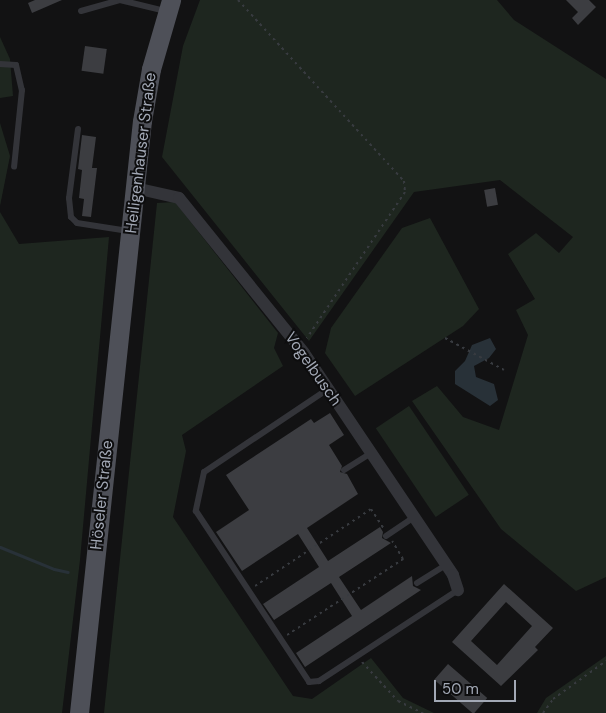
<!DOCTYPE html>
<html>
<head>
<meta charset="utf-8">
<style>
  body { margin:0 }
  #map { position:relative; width:606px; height:713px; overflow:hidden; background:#121213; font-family:"DM Sans",sans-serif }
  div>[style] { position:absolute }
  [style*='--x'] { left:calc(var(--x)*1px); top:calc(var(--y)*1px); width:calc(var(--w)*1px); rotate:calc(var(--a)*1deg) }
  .green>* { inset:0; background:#1e261f; transform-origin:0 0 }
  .water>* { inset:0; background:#283138 }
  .stream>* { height:3px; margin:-1.5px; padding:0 1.5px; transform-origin:1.5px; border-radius:1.5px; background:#283138 }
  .building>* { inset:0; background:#3c3d41; transform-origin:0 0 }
  .path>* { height:2px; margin-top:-1px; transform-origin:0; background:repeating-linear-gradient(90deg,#383b40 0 2.5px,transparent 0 6.5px) }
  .lane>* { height:6px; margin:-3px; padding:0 3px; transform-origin:3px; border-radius:3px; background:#333439 }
  .street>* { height:12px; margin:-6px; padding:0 6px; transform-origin:6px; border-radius:6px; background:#333439 }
  .primary>* { height:19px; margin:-9.5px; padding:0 9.5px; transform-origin:9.5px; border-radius:9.5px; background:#4e5058 }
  span { translate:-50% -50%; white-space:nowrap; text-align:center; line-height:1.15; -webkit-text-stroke:4px #0d0d0e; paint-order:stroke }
  .street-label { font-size:16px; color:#a2a8b5 }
  .scale { position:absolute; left:434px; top:680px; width:82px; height:22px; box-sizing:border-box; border:2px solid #a2a8b5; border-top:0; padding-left:6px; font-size:15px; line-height:18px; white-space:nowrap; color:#a2a8b5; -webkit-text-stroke:4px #0d0d0e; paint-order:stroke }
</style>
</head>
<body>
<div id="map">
  <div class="green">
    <i style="clip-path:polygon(200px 0,497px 0,514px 20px,606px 79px,606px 577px,576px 591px,501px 529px,412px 401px,437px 386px,463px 417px,499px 430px,528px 335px,516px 310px,535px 299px,508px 254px,536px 233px,559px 253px,573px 237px,500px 180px,414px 192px,309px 341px,162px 157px,183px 46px)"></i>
    <i style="clip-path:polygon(0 37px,10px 59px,13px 96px,0 98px)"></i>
    <i style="clip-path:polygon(0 123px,10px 156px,0 206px)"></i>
    <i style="clip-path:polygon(175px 202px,278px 333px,274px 348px,283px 366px,182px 435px,186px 451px,173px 517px,293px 696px,312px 699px,371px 658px,403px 698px,434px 713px,104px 713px,157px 203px)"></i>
    <i style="clip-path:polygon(0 212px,19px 244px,109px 237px,80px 560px,62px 713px,0 713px)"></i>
    <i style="clip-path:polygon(430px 218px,479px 309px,463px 326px,355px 396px,325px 353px,331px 328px,402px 228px)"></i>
    <i style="left:409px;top:406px;width:107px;height:40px;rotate:56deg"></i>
    <i style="clip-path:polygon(606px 656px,606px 713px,537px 713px,546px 698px)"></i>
  </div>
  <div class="water">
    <i style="clip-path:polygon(490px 338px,496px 349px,489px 358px,474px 366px,476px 377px,494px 384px,498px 400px,490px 406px,455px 384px,455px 371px,465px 361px,472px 345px)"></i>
  </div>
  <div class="stream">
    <i style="--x:0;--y:547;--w:58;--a:22.2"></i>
    <i style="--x:54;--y:569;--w:14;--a:12"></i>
  </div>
  <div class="building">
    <i style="clip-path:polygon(35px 0,62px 0,32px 13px,28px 3px)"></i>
    <i style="clip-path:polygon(566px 0,589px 0,596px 7px,578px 25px,572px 18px,578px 12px)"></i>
    <i style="left:85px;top:46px;width:22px;height:25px;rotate:8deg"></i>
    <i style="clip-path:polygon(82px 135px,96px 137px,92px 168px,97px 168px,91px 217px,82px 216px,84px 199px,79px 198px,82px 170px,78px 169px)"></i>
    <i style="left:495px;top:188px;width:17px;height:11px;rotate:80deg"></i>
    <i style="clip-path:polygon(330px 413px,344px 435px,329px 445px,342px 466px,340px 472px,347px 474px,358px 494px,307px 528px,328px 561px,380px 527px,383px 532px,382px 538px,391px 543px,339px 577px,361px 610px,412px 576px,413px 586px,421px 590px,305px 667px,296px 653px,352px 616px,331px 583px,274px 620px,263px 604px,319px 567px,298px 534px,242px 571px,216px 532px,249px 510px,226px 475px,311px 419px,314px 423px)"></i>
    <i style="clip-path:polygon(evenodd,504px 584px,553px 628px,535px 647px,538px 650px,501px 686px,452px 642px,504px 584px,506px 602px,532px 626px,497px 665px,471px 641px,506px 602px)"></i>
    <i style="left:448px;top:664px;width:52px;height:21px;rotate:41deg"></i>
  </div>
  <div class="path">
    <i style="--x:238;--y:0;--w:246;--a:47.5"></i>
    <i style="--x:404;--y:181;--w:11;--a:85"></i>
    <i style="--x:405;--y:192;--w:176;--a:123.9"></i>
    <i style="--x:445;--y:338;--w:67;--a:28.5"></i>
    <i style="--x:255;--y:586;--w:139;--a:-33.6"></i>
    <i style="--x:371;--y:509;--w:24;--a:57"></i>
    <i style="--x:287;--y:635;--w:139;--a:-33.2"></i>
    <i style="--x:403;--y:559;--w:21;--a:-121"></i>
    <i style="--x:362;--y:662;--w:53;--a:47.3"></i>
    <i style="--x:398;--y:701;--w:28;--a:26"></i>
    <i style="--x:543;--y:713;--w:17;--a:-54"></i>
    <i style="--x:553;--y:699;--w:65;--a:-35.6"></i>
  </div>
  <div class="lane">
    <i style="--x:81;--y:11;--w:41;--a:-15.8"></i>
    <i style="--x:120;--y:0;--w:46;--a:13.7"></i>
    <i style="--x:0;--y:64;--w:16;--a:4"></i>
    <i style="--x:16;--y:65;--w:26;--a:77"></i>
    <i style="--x:22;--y:90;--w:77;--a:95.9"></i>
    <i style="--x:78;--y:129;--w:70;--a:97.4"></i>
    <i style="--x:69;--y:198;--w:19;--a:84"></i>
    <i style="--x:71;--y:217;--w:8;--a:45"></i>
    <i style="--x:77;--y:223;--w:52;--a:8.9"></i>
    <i style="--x:328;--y:389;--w:149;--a:146.2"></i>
    <i style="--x:204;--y:472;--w:40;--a:102"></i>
    <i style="--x:196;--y:511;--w:205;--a:56.5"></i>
    <i style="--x:309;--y:682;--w:10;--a:-6"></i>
    <i style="--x:319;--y:681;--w:166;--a:-33.2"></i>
    <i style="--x:344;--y:470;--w:32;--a:-32"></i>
    <i style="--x:386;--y:536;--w:34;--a:-34"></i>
    <i style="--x:417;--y:583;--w:34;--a:-32"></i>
  </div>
  <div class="street">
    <i style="--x:135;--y:188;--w:45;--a:12.8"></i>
    <i style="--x:179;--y:198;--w:199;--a:51.1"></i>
    <i style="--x:304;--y:353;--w:267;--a:56.1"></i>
    <i style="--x:453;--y:575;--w:16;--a:72"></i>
  </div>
  <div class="primary">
    <i style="--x:79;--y:713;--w:595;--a:-83.93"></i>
    <i style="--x:142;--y:121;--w:53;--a:-80.2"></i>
    <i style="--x:151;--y:69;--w:72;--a:-73.8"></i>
  </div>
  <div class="street-label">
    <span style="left:141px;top:153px;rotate:-83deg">Heiligenhauser Straße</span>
    <span style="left:313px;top:369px;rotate:55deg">Vogelbusch</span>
    <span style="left:102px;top:495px;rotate:-84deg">Höseler Straße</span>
  </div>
  <div class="scale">50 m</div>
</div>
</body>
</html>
